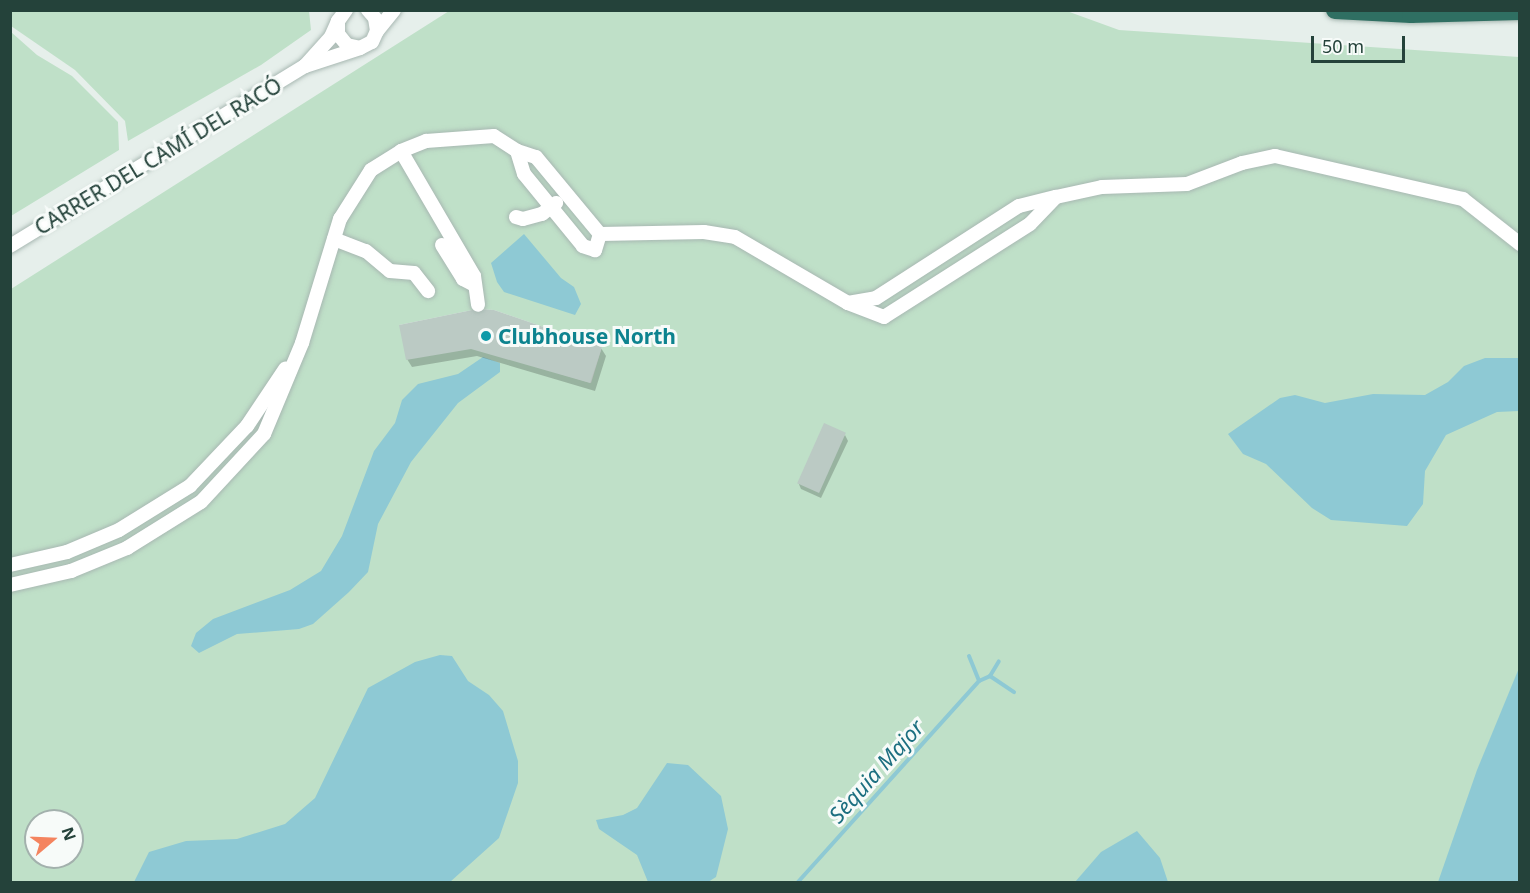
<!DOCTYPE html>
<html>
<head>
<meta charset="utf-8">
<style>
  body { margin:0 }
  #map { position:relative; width:1530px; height:893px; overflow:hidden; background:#e6efeb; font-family:"Noto Sans",sans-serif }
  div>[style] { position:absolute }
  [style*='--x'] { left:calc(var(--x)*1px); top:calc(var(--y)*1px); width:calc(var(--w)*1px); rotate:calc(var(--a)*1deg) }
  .green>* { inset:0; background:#bfe0c8 }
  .water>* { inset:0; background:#8ec9d4 }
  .shadow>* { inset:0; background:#0003 }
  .stream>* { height:4px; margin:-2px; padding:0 2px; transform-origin:2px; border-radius:2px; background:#8ec9d4 }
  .building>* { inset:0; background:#bbcac4; transform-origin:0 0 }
  .roads { filter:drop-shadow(0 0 2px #a8b8b2) drop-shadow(0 0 2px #a8b8b2) }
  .minor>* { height:14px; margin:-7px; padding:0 7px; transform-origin:7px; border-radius:7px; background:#fff }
  .highway>* { height:18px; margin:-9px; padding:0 9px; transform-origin:9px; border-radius:9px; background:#2f6f62 }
  .dots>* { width:16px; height:16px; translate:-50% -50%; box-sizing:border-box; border:3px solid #f7fbf9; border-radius:50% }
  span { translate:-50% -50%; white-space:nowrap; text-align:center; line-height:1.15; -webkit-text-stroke:6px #f7fbf9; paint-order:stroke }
  .street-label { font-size:21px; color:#24423a }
  .culture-label { font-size:21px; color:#0d838f; font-weight:700 }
  .left { translate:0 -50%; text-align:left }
  .water-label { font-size:22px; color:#1c6f80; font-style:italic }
  .frame { position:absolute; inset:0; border:12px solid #24423a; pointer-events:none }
  .north { position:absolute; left:24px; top:809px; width:60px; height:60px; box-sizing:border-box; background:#f7fbf9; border:2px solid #a3b1ad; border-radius:50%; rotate:71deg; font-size:16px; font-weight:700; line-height:24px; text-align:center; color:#24423a }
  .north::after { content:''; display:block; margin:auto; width:21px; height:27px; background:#f4845f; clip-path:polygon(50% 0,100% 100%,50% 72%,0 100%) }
  .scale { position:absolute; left:1311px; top:36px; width:94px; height:27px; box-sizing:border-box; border:3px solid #24423a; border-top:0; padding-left:8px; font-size:18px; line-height:21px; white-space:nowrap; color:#24423a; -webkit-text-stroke:4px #f7fbf9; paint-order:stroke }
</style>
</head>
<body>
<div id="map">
  <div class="green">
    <i style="clip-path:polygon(evenodd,1064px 10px,1119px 30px,1519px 57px,1519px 882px,11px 882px,11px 289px,449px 11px,1064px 10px,477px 309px,494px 310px,602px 347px,591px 383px,399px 325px,477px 309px,1064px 10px,36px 821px,72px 821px,72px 857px,36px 857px,36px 821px)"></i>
    <i style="clip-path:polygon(10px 11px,309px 11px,311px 30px,261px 65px,128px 141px,125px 121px,75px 70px,11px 26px)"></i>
    <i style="clip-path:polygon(11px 32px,37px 55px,72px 76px,118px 122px,119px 150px,11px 216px)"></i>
  </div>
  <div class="water">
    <i style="clip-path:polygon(524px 234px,561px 278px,574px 287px,581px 304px,575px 315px,504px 292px,497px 282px,491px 263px)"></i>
    <i style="clip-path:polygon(483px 357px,500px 363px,500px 372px,458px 403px,411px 462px,378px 524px,368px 572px,349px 592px,313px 624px,299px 629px,237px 634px,199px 653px,191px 646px,196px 633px,213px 619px,290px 590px,321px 571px,342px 536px,374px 451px,395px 423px,402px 400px,418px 384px,458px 374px)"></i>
    <i style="clip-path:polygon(1485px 358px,1519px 358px,1519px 411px,1497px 412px,1446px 435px,1425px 471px,1423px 504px,1407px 526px,1331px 520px,1312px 508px,1266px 464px,1243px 454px,1228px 434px,1280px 398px,1295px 395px,1325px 403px,1373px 394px,1425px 395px,1448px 382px,1464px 366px)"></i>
    <i style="clip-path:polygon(440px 655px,452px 656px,468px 681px,489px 695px,503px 711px,518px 761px,518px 783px,499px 838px,450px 882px,134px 882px,149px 852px,186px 841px,237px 839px,285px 824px,315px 798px,368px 688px,415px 662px)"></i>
    <i style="clip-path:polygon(1519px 668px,1519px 882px,1438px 882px,1477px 770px)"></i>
    <i style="clip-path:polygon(667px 763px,688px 765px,721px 796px,728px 829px,716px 877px,708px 882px,648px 882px,637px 855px,599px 829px,596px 820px,623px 815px,637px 808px)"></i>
    <i style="clip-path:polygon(1137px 831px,1160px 858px,1168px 882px,1075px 882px,1101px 852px)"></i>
  </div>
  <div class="shadow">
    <i style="clip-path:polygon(477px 310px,601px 348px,606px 356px,595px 391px,477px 356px,412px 367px,407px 359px)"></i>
    <i style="clip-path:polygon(845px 435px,848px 441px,821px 498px,801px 489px,798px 482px)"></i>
  </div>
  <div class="stream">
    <i style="--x:969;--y:656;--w:27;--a:68"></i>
    <i style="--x:990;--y:676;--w:17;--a:-59"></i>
    <i style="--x:798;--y:882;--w:270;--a:-48"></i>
    <i style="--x:979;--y:681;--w:12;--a:-24"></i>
    <i style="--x:990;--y:676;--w:29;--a:34"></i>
  </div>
  <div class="building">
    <i style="clip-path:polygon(477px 309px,494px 310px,602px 347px,590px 383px,471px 349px,406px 360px,399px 325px)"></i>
    <i style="left:824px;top:423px;width:24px;height:66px;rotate:24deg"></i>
  </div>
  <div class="roads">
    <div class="minor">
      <i style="--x:346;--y:10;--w:14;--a:126"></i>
      <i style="--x:338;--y:21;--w:13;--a:90"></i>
      <i style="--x:338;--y:34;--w:14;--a:51"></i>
      <i style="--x:347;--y:45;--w:13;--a:13"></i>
      <i style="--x:360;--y:48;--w:13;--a:-27"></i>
      <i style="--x:372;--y:42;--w:12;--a:-66"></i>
      <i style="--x:377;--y:31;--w:13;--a:-99"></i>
      <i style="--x:375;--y:18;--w:11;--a:-131"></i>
      <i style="--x:338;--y:21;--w:17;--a:114"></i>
      <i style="--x:331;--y:37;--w:39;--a:132"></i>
      <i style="--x:305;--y:66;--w:58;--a:-18.1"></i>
      <i style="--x:377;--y:31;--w:27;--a:-51"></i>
      <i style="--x:401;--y:151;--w:145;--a:59.7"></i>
      <i style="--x:474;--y:276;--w:29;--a:82"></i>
      <i style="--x:517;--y:151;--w:20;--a:18"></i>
      <i style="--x:536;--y:157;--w:100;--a:50.3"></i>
      <i style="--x:600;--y:234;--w:17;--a:107"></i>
      <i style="--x:595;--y:250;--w:13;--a:-162"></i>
      <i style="--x:583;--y:246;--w:93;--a:-129.3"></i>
      <i style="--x:524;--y:174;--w:24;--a:-107"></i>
      <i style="--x:1056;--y:197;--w:37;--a:134"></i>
      <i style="--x:1030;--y:224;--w:173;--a:147.5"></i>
      <i style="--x:884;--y:317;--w:39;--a:-159"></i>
      <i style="--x:848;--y:303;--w:28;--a:-10"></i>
      <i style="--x:876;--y:298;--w:170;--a:-32.8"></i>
      <i style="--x:1019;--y:206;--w:38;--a:-14"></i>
      <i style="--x:1056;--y:197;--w:47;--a:-12.3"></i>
      <i style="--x:1102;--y:187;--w:85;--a:-2"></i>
      <i style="--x:1187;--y:184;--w:59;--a:-20.9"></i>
      <i style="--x:1242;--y:163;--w:34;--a:-12"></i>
      <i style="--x:1275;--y:156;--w:193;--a:12.9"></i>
      <i style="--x:1463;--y:199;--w:73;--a:38.3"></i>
      <i style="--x:516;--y:217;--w:7;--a:16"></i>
      <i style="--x:523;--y:219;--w:20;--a:-15"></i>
      <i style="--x:542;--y:214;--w:18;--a:-38"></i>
      <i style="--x:600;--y:234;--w:104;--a:-1.1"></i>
      <i style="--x:704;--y:232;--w:31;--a:9"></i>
      <i style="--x:735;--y:237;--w:131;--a:30.3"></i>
      <i style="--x:334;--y:239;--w:34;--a:21"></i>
      <i style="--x:366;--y:251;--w:31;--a:40"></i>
      <i style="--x:390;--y:271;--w:24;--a:5"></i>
      <i style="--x:414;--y:273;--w:23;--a:52"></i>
      <i style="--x:442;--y:245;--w:40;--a:58"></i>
      <i style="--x:463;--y:279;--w:13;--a:27"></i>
      <i style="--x:10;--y:246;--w:346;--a:-31.4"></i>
      <i style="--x:10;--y:565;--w:58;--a:-12.8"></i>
      <i style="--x:67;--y:552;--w:56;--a:-22.9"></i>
      <i style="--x:119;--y:530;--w:84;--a:-31.8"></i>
      <i style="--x:190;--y:486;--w:83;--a:-46.5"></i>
      <i style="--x:247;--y:426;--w:69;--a:-56.3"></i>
      <i style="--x:10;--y:585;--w:63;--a:-12.9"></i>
      <i style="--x:71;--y:571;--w:61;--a:-22.3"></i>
      <i style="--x:127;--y:548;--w:87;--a:-31.9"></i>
      <i style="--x:201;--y:502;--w:93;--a:-47.2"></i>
      <i style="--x:264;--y:434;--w:99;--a:-67.3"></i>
      <i style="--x:302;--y:343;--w:130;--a:-73"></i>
      <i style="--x:340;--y:219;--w:58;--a:-57.7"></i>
      <i style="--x:371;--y:170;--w:36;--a:-32"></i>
      <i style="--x:401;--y:151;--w:27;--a:-22"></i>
      <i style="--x:426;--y:141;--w:68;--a:-4.2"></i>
      <i style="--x:494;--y:136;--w:27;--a:33"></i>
    </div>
    <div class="highway">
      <i style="--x:1335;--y:10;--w:76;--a:3"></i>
      <i style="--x:1411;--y:14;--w:109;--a:-1.6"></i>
    </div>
  </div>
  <div class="dots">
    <i style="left:486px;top:336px;background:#0f9aa8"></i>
  </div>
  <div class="street-label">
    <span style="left:158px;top:156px;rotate:-31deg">CARRER DEL CAMÍ DEL RACÓ</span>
  </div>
  <div class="culture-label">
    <span class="left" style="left:498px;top:336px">Clubhouse North</span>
  </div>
  <div class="water-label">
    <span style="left:876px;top:771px;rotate:-48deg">Sèquia Major</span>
  </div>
  <div class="frame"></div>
  <div class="north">N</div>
  <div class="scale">50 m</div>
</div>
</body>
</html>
